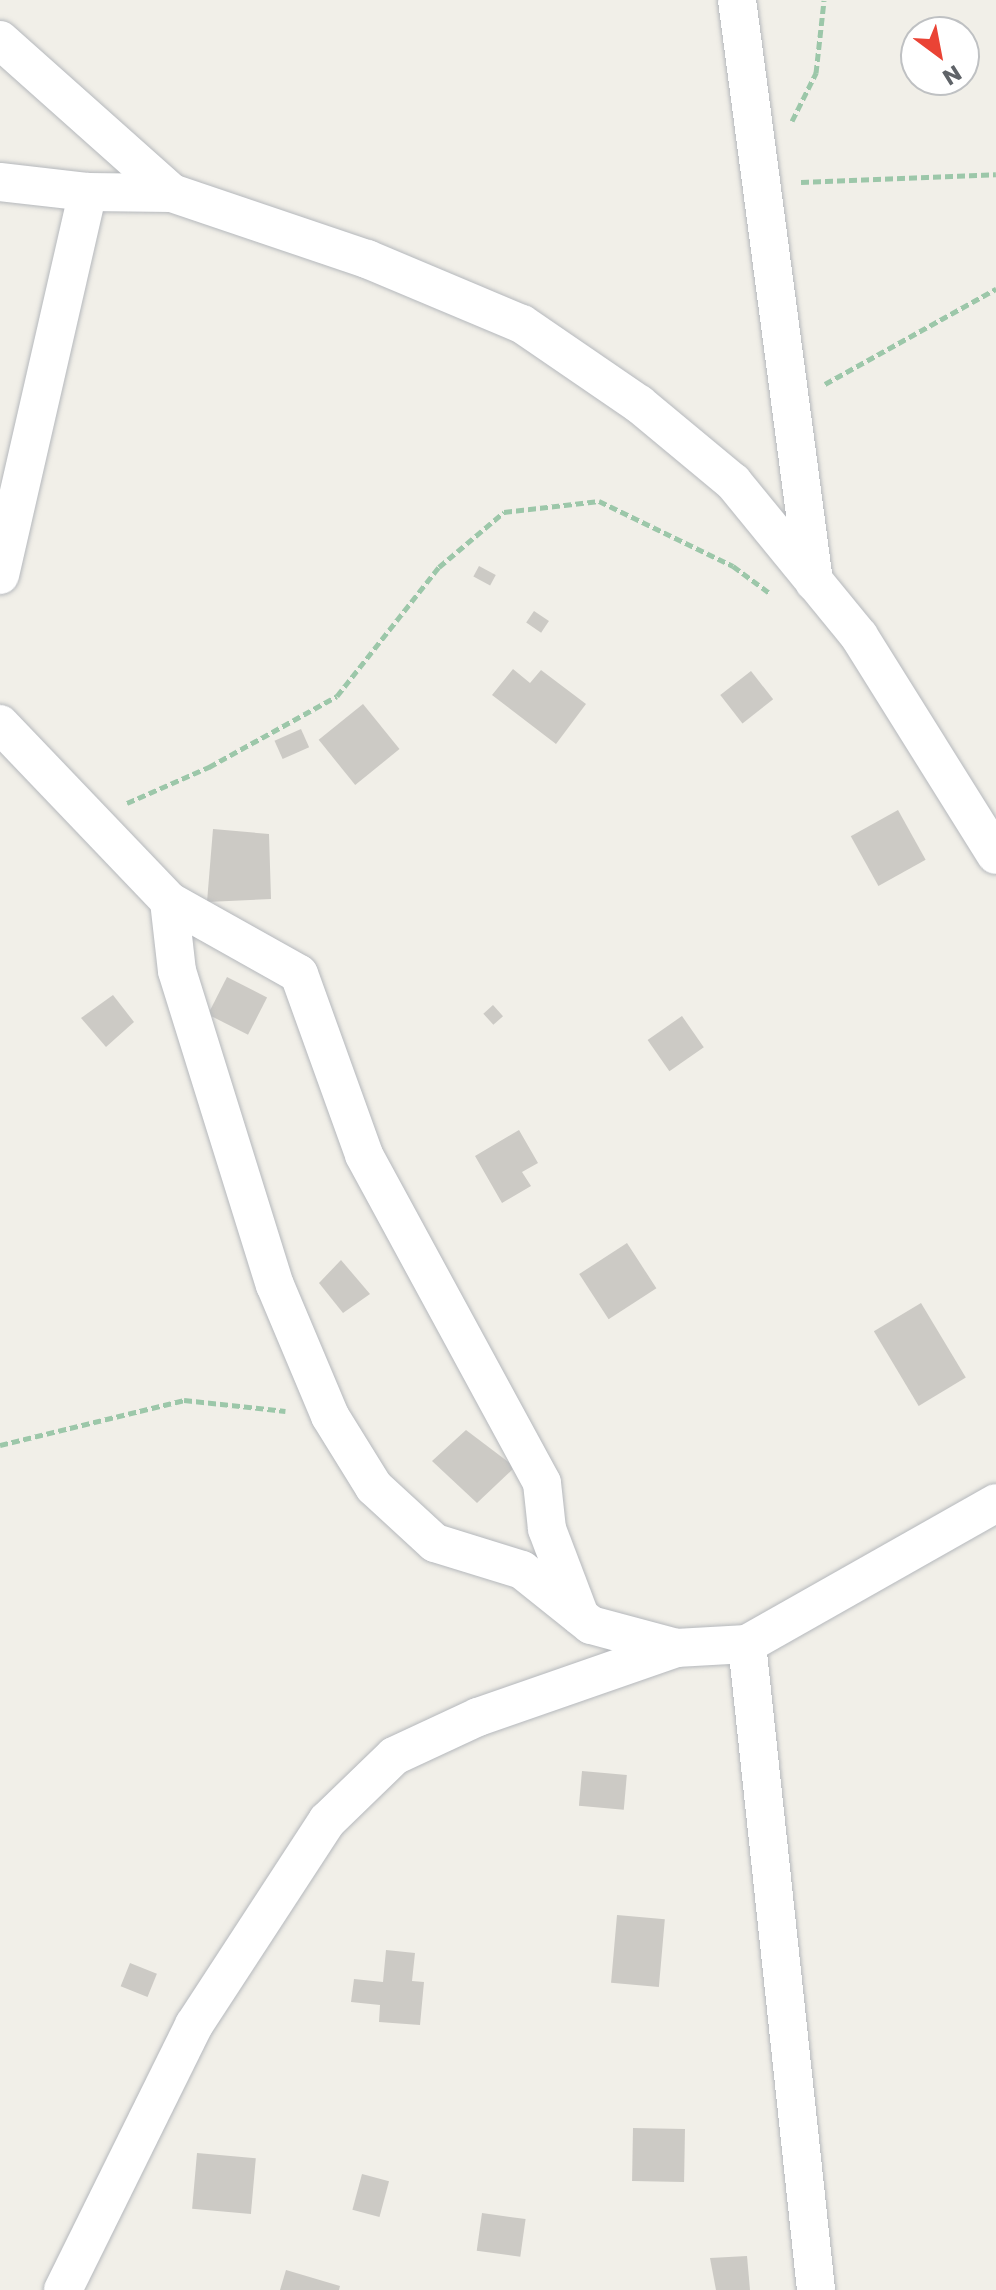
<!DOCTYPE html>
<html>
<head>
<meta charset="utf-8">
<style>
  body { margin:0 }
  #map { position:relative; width:996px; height:2290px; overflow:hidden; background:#f1efe8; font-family:Poppins,sans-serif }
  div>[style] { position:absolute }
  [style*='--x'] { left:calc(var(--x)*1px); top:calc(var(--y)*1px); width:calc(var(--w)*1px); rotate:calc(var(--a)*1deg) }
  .building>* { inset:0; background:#cccac5; transform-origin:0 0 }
  .path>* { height:5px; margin-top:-2.5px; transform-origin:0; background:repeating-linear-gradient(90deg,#9cc7a9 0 8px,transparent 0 12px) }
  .roads { filter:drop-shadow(0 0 2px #b5b8bc) drop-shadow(0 0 2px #b5b8bc) }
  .minor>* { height:38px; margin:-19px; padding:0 19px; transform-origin:19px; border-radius:19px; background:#fff }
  span { translate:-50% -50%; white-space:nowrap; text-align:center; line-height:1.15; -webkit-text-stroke:7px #fff; paint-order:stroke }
  .north { position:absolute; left:900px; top:16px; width:80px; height:80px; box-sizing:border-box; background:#fff; border:2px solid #bfc1c3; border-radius:50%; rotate:148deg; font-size:22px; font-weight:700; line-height:32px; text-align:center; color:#5f6368 }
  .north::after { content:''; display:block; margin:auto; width:28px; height:36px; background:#ea4335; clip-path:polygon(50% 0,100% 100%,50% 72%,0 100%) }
</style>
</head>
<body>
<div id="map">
  <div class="building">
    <i style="left:479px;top:566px;width:19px;height:12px;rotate:28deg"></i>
    <i style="left:534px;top:611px;width:18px;height:14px;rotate:34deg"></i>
    <i style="clip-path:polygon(513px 669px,530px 683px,541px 670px,586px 704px,556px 744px,492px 695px)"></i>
    <i style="left:751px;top:671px;width:36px;height:39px;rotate:52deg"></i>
    <i style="left:363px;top:704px;width:58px;height:57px;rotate:51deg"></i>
    <i style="left:301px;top:729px;width:20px;height:29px;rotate:66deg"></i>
    <i style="left:898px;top:810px;width:57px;height:54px;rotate:61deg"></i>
    <i style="clip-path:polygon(213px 829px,269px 834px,271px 899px,207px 902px)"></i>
    <i style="left:227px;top:977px;width:45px;height:42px;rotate:27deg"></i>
    <i style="clip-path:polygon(113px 995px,134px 1022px,106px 1047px,81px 1018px)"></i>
    <i style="left:493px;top:1005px;width:15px;height:13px;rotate:48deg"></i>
    <i style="left:682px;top:1016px;width:38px;height:42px;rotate:55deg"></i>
    <i style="clip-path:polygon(519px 1130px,538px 1163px,522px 1172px,531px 1186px,502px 1203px,475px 1156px)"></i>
    <i style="left:627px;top:1243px;width:54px;height:57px;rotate:57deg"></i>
    <i style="clip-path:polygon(341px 1260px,370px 1294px,343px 1313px,319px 1283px)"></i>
    <i style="left:921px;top:1303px;width:87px;height:55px;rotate:59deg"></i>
    <i style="clip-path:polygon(466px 1430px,515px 1467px,477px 1503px,432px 1461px)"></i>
    <i style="left:582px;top:1771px;width:45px;height:35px;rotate:5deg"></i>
    <i style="left:617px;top:1915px;width:48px;height:68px;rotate:5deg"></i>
    <i style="clip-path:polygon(386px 1950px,415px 1953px,412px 1981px,424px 1982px,420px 2025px,379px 2022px,380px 2005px,351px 2002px,354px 1979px,383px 1982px)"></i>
    <i style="left:130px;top:1963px;width:29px;height:25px;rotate:22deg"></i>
    <i style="left:633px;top:2128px;width:52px;height:53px;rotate:1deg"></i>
    <i style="left:197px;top:2153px;width:59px;height:56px;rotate:5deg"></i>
    <i style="left:362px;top:2174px;width:28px;height:37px;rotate:15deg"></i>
    <i style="left:482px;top:2213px;width:44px;height:38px;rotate:8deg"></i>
    <i style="clip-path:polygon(747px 2256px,750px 2290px,716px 2290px,710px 2258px)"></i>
    <i style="clip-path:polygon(286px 2270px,340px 2286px,339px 2290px,280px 2290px)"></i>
  </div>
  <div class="path">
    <i style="--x:792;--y:121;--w:54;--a:-63.4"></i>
    <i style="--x:816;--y:73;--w:73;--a:-83.7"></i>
    <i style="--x:801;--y:182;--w:195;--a:-2.3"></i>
    <i style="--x:825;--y:384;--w:196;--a:-29.1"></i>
    <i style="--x:127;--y:803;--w:90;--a:-23.7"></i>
    <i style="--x:209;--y:767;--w:146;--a:-29"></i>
    <i style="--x:337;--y:696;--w:164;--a:-51.7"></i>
    <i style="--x:439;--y:567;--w:85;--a:-40.2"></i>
    <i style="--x:504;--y:512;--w:96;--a:-6.6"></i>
    <i style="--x:599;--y:501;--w:149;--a:25.9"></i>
    <i style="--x:733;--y:566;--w:47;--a:36.4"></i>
    <i style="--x:0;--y:1445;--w:189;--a:-13.7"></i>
    <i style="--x:184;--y:1400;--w:102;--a:6.2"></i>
  </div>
  <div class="roads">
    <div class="minor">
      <i style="--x:737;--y:0;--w:587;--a:82.46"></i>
      <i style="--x:0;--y:40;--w:230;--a:41.7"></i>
      <i style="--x:0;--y:182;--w:89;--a:6.5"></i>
      <i style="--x:88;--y:192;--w:84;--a:0.7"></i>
      <i style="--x:172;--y:193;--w:206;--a:18.7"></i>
      <i style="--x:367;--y:259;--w:168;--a:22.8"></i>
      <i style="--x:522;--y:324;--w:142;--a:34.4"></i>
      <i style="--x:639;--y:404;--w:122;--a:39.7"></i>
      <i style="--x:733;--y:482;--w:199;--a:50.7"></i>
      <i style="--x:859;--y:636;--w:258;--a:58"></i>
      <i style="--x:0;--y:575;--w:393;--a:-77.1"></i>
      <i style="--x:0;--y:724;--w:245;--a:46.3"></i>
      <i style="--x:169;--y:901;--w:149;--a:29.3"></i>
      <i style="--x:299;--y:974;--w:192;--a:70.2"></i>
      <i style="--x:364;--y:1155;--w:373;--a:61.5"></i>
      <i style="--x:542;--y:1483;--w:46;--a:83.8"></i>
      <i style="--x:547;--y:1529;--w:93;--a:69.2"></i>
      <i style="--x:169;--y:901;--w:70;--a:83.5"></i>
      <i style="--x:177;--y:971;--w:329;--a:72.7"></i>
      <i style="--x:275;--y:1285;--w:142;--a:67.2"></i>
      <i style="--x:330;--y:1416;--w:84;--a:58.2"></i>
      <i style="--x:374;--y:1487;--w:83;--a:42.6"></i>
      <i style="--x:435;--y:1543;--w:91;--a:17.2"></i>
      <i style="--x:522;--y:1570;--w:88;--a:38.6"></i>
      <i style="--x:591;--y:1625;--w:88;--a:15.1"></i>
      <i style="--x:676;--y:1648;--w:71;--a:-3.2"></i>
      <i style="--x:747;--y:1644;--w:650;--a:83.9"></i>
      <i style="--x:747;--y:1644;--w:286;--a:-29.5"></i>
      <i style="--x:63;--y:2290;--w:296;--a:-63.7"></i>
      <i style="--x:194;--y:2025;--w:244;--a:-56.9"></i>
      <i style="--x:327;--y:1821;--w:93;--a:-44.1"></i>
      <i style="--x:394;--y:1756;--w:93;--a:-24.9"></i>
      <i style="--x:478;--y:1717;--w:210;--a:-19.2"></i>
    </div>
  </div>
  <div class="north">N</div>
</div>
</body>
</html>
